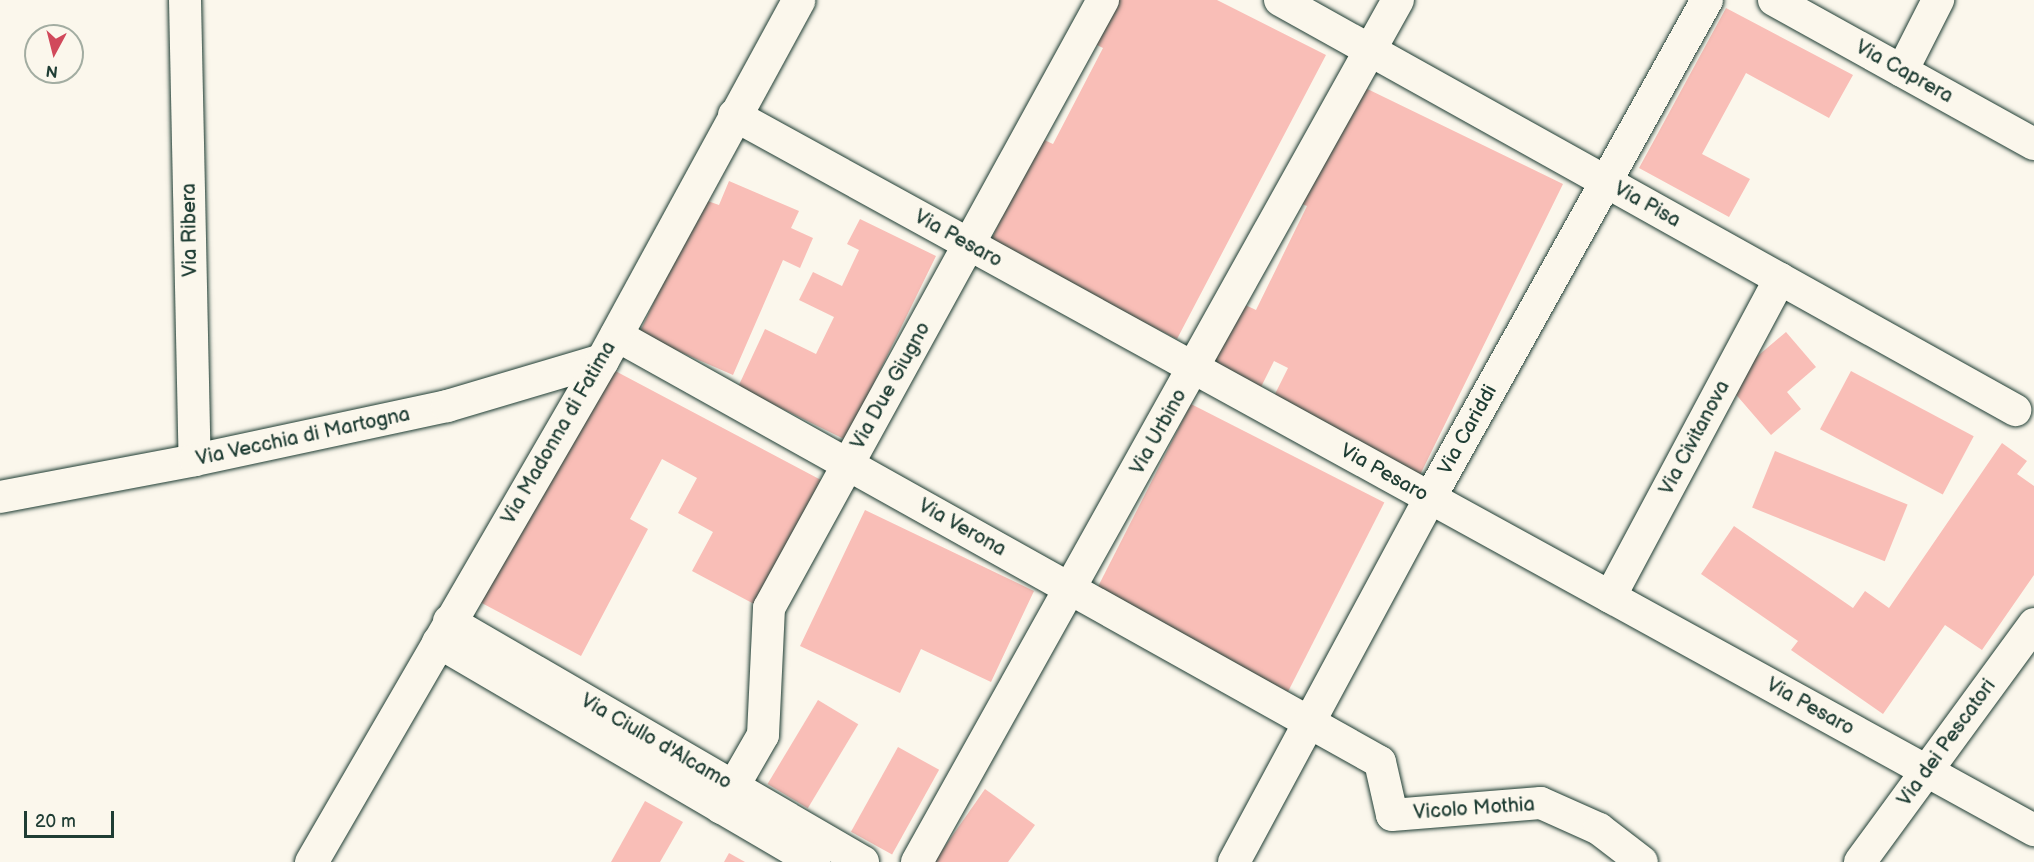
<!DOCTYPE html>
<html>
<head>
<meta charset="utf-8">
<style>
  body { margin:0 }
  #map { position:relative; width:2034px; height:862px; overflow:hidden; background:#fbf7ec; font-family:"Balsamiq Sans",sans-serif }
  div>[style] { position:absolute }
  [style*='--x'] { left:calc(var(--x)*1px); top:calc(var(--y)*1px); width:calc(var(--w)*1px); rotate:calc(var(--a)*1deg) }
  .building>* { inset:0; background:#f9beb7; transform-origin:0 0 }
  .roads { filter:drop-shadow(0 0 2px #1f3d34) drop-shadow(0 0 2px #1f3d34) }
  .minor>* { height:32px; margin:-16px; padding:0 16px; transform-origin:16px; border-radius:16px; background:#fbf7ec }
  .tertiary>* { height:33px; margin:-16.5px; padding:0 16.5px; transform-origin:16.5px; border-radius:16.5px; background:#fbf7ec }
  span { translate:-50% -50%; white-space:nowrap; text-align:center; line-height:1.15; -webkit-text-stroke:5px #fbf7ec; paint-order:stroke }
  .street-label { font-size:20px; color:#1f3d34 }
  .north { position:absolute; left:24px; top:24px; width:60px; height:60px; box-sizing:border-box; background:#fbf7ec; border:2px solid #a3ada2; border-radius:50%; rotate:187deg; font-size:16px; font-weight:700; line-height:24px; text-align:center; color:#1f3d34 }
  .north::after { content:''; display:block; margin:auto; width:21px; height:27px; background:#d1495b; clip-path:polygon(50% 0,100% 100%,50% 72%,0 100%) }
  .scale { position:absolute; left:24px; top:811px; width:90px; height:27px; box-sizing:border-box; border:3px solid #1f3d34; border-top:0; padding-left:8px; font-size:18px; line-height:21px; white-space:nowrap; color:#1f3d34; -webkit-text-stroke:4px #fbf7ec; paint-order:stroke }
</style>
</head>
<body>
<div id="map">
  <div class="building">
    <i style="clip-path:polygon(1108px 0,1217px 0,1326px 55px,1177px 339px,989px 244px,1040px 138px,1053px 144px,1103px 48px,1087px 40px)"></i>
    <i style="clip-path:polygon(1726px 8px,1853px 75px,1829px 118px,1746px 73px,1702px 154px,1750px 179px,1729px 217px,1639px 168px)"></i>
    <i style="clip-path:polygon(1353px 82px,1563px 184px,1419px 477px,1271px 402px,1288px 368px,1274px 361px,1259px 391px,1209px 367px,1241px 303px,1256px 310px,1307px 206px,1295px 201px)"></i>
    <i style="clip-path:polygon(729px 181px,799px 211px,791px 228px,813px 238px,800px 268px,783px 260px,733px 375px,639px 334px,702px 199px,719px 205px)"></i>
    <i style="clip-path:polygon(860px 219px,936px 256px,846px 440px,738px 387px,765px 329px,816px 354px,834px 317px,799px 300px,813px 272px,842px 286px,859px 250px,847px 244px)"></i>
    <i style="clip-path:polygon(1786px 332px,1816px 367px,1787px 392px,1801px 409px,1771px 435px,1726px 383px)"></i>
    <i style="clip-path:polygon(604px 365px,821px 480px,754px 604px,692px 571px,713px 532px,678px 513px,697px 478px,662px 459px,630px 519px,648px 529px,581px 656px,478px 601px)"></i>
    <i style="left:1851px;top:371px;width:139px;height:66px;rotate:28deg"></i>
    <i style="left:1191px;top:404px;width:217px;height:212px;rotate:27deg"></i>
    <i style="clip-path:polygon(2002px 443px,2027px 461px,2017px 474px,2034px 486px,2034px 575px,1982px 650px,1945px 625px,1883px 714px,1791px 650px,1798px 641px,1701px 574px,1734px 526px,1853px 608px,1865px 591px,1889px 608px)"></i>
    <i style="left:1775px;top:451px;width:143px;height:61px;rotate:22deg"></i>
    <i style="clip-path:polygon(865px 510px,1034px 591px,991px 682px,921px 649px,900px 693px,800px 646px)"></i>
    <i style="left:818px;top:700px;width:47px;height:98px;rotate:31deg"></i>
    <i style="left:898px;top:747px;width:47px;height:97px;rotate:29deg"></i>
    <i style="clip-path:polygon(985px 789px,1035px 825px,1008px 862px,934px 862px)"></i>
    <i style="clip-path:polygon(645px 801px,683px 822px,660px 862px,611px 862px)"></i>
    <i style="clip-path:polygon(729px 853px,745px 862px,724px 862px)"></i>
  </div>
  <div class="roads">
    <div class="minor">
      <i style="--x:185;--y:0;--w:460;--a:88.8"></i>
      <i style="--x:1280;--y:0;--w:842;--a:29.15"></i>
      <i style="--x:1774;--y:0;--w:297;--a:29"></i>
      <i style="--x:1902;--y:71;--w:80;--a:-63.1"></i>
      <i style="--x:734;--y:115;--w:1484;--a:28.81"></i>
      <i style="--x:616;--y:335;--w:875;--a:29.2"></i>
      <i style="--x:1380;--y:762;--w:54;--a:77.2"></i>
      <i style="--x:1392;--y:815;--w:149;--a:-4.6"></i>
      <i style="--x:1541;--y:803;--w:64;--a:24.1"></i>
      <i style="--x:1599;--y:829;--w:54;--a:37.5"></i>
      <i style="--x:0;--y:497;--w:198;--a:-10.7"></i>
      <i style="--x:195;--y:460;--w:258;--a:-12.1"></i>
      <i style="--x:447;--y:406;--w:162;--a:-16.5"></i>
      <i style="--x:1610;--y:597;--w:361;--a:-61.9"></i>
      <i style="--x:449;--y:621;--w:479;--a:30.2"></i>
      <i style="--x:438;--y:642;--w:436;--a:30.3"></i>
      <i style="--x:721;--y:808;--w:84;--a:-60.1"></i>
      <i style="--x:763;--y:735;--w:127;--a:-87.3"></i>
      <i style="--x:769;--y:608;--w:694;--a:-61.22"></i>
      <i style="--x:917;--y:862;--w:987;--a:-60.84"></i>
      <i style="--x:1234;--y:862;--w:413;--a:-61.7"></i>
      <i style="--x:1430;--y:498;--w:570;--a:-60.92"></i>
      <i style="--x:1860;--y:862;--w:295;--a:-53.8"></i>
    </div>
    <div class="tertiary">
      <i style="--x:311;--y:862;--w:580;--a:-59.9"></i>
      <i style="--x:602;--y:360;--w:410;--a:-61.4"></i>
    </div>
  </div>
  <div class="street-label">
    <span style="left:1904px;top:72px;rotate:29deg">Via Caprera</span>
    <span style="left:1647px;top:205px;rotate:29deg">Via Pisa</span>
    <span style="left:190px;top:230px;rotate:-91deg">Via Ribera</span>
    <span style="left:958px;top:239px;rotate:29deg">Via Pesaro</span>
    <span style="left:891px;top:386px;rotate:-61deg">Via Due Giugno</span>
    <span style="left:1468px;top:430px;rotate:-61deg">Via Cariddi</span>
    <span style="left:1159px;top:432px;rotate:-61deg">Via Urbino</span>
    <span style="left:559px;top:433px;rotate:-60deg">Via Madonna di Fatima</span>
    <span style="left:303px;top:437px;rotate:-12deg">Via Vecchia di Martogna</span>
    <span style="left:1695px;top:438px;rotate:-62deg">Via Civitanova</span>
    <span style="left:1384px;top:473px;rotate:29deg">Via Pesaro</span>
    <span style="left:962px;top:528px;rotate:29deg">Via Verona</span>
    <span style="left:1810px;top:707px;rotate:29deg">Via Pesaro</span>
    <span style="left:656px;top:742px;rotate:30deg">Via Ciullo d'Alcamo</span>
    <span style="left:1947px;top:743px;rotate:-54deg">Via dei Pescatori</span>
    <span style="left:1474px;top:809px;rotate:-4deg">Vicolo Mothia</span>
  </div>
  <div class="north">N</div>
  <div class="scale">20 m</div>
</div>
</body>
</html>
